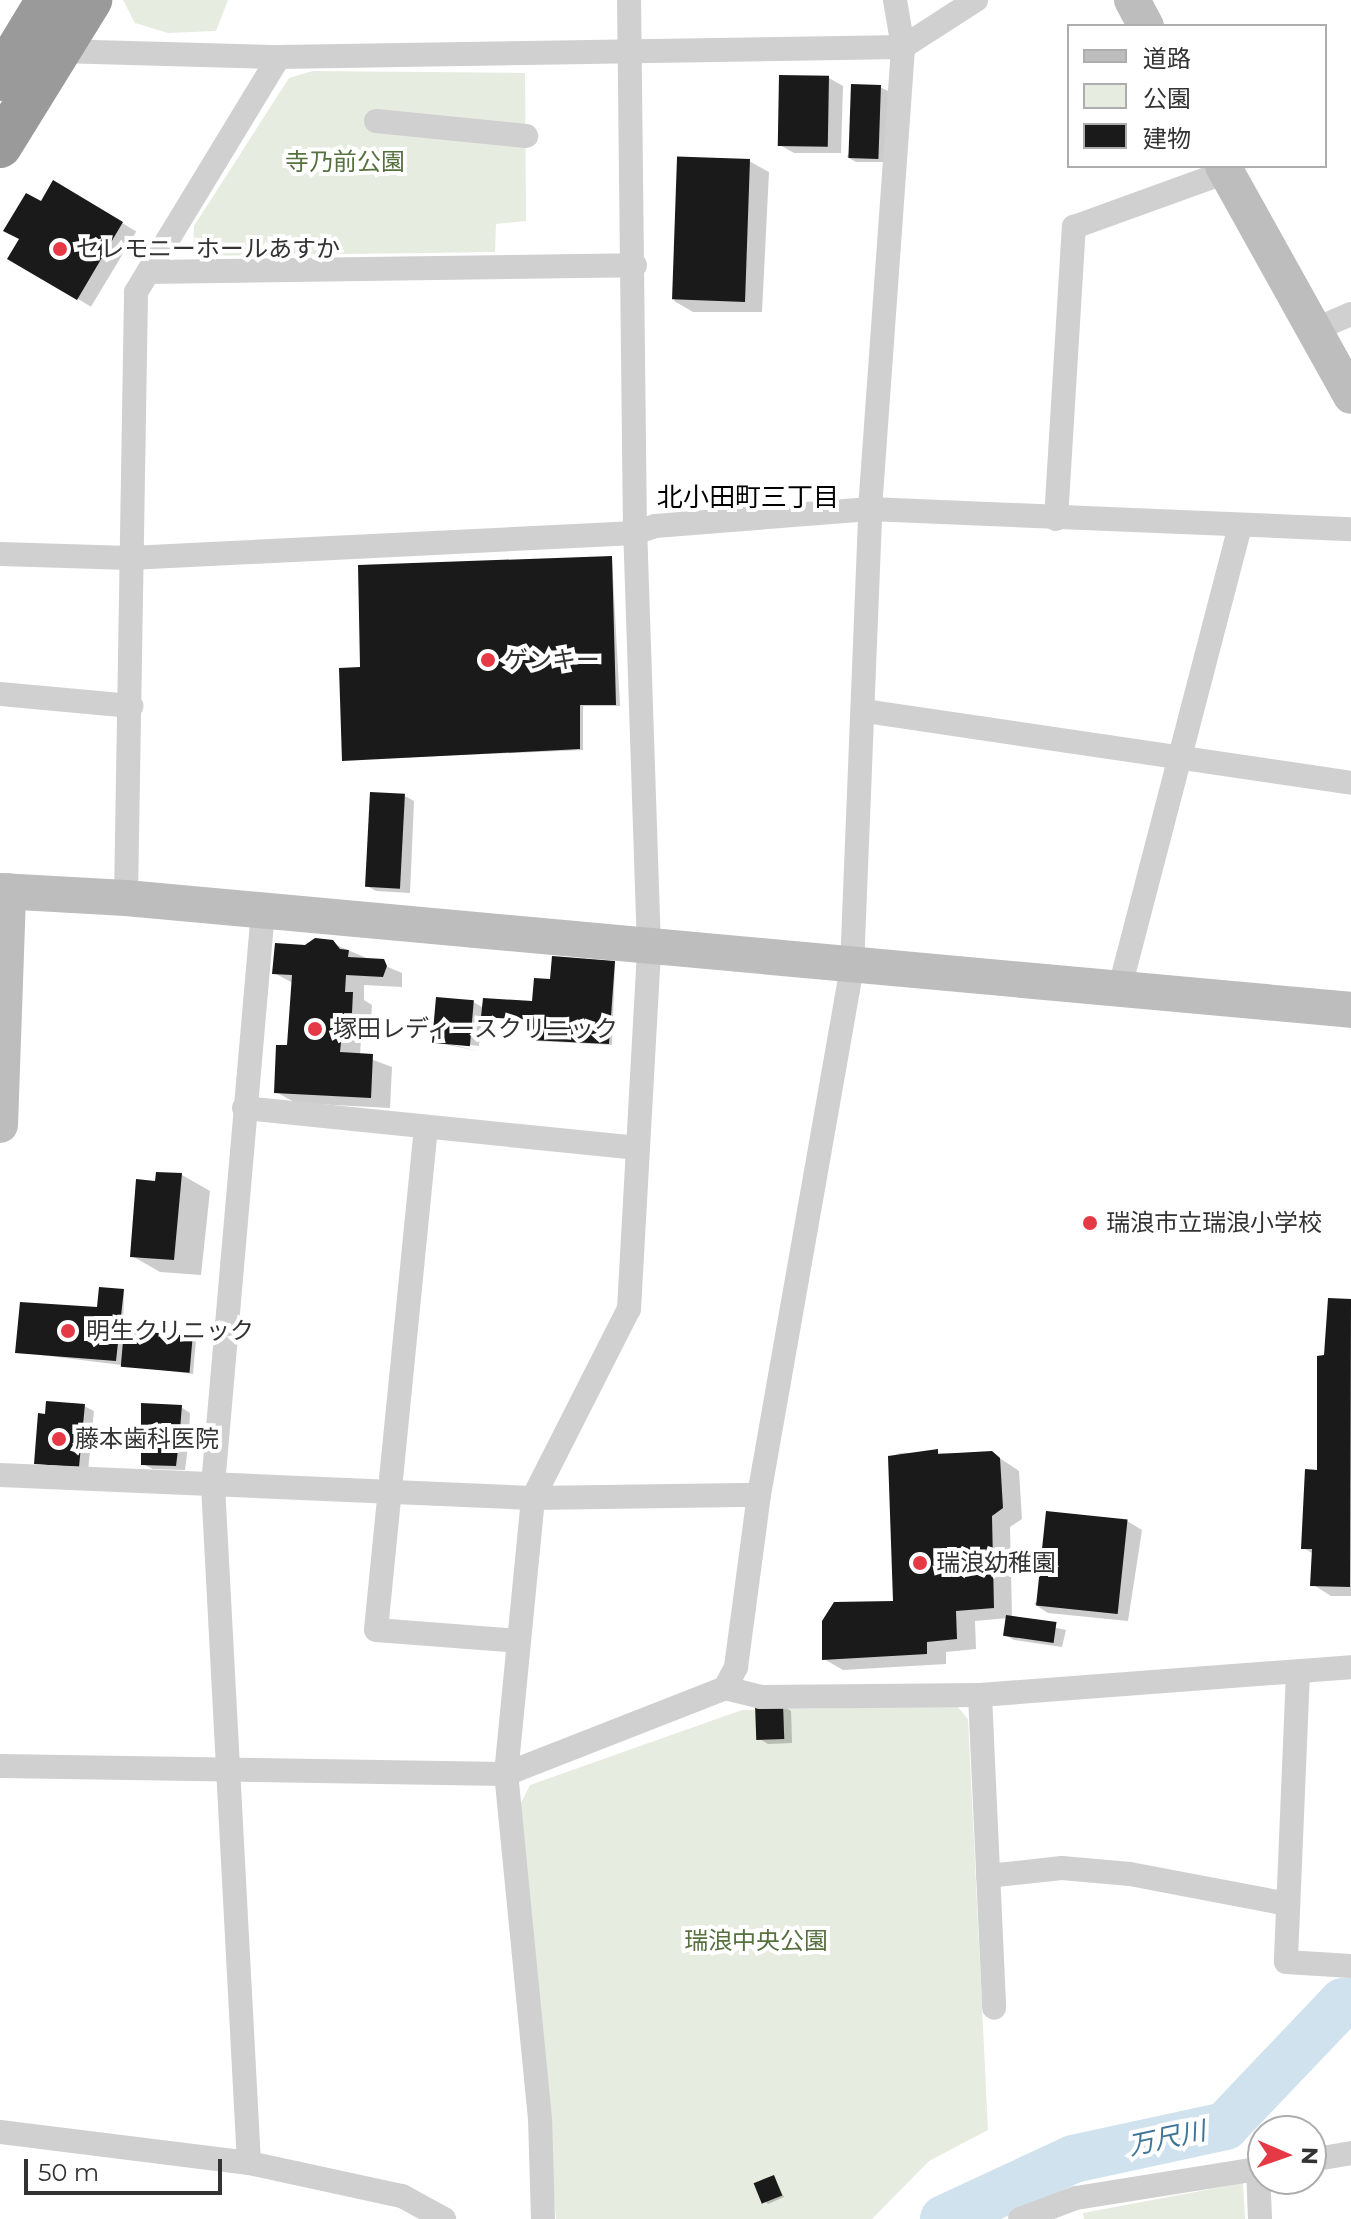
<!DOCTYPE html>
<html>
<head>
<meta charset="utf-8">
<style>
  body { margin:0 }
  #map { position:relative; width:1351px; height:2219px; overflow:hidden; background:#fff; font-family:Montserrat,"Noto Sans JP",sans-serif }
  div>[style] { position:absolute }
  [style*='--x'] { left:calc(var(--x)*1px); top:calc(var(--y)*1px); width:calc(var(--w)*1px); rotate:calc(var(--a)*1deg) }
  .green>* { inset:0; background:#e6ecdf }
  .shadow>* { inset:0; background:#0003; transform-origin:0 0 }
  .river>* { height:48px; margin:-24px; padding:0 24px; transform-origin:24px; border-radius:24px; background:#cfe2ee }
  .building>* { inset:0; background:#1a1a1a; transform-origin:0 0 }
  .street>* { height:24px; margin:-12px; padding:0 12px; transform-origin:12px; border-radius:12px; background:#d0d0d0 }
  .secondary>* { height:36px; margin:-18px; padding:0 18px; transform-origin:18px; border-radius:18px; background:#bdbdbd }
  .highway>* { height:44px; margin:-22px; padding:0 22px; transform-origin:22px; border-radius:22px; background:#9a9a9a }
  .dots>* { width:22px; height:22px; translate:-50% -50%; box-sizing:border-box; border:4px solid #fff; border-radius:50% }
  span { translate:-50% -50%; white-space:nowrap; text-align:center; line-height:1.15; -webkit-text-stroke:8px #fff; paint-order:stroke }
  .park-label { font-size:24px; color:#56703f }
  .poi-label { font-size:24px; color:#333 }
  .left { translate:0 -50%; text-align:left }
  .neighbourhood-label { font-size:26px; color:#000 }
  .water-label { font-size:26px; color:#3f7597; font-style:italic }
  .legend { position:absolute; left:1067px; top:24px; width:260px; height:144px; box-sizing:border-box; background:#fff; border:2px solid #adadad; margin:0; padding:10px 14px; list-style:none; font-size:24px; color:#333 }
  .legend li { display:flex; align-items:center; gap:16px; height:40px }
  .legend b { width:40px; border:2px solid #adadad }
  .north { position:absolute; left:1247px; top:2115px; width:80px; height:80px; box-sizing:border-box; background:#fff; border:2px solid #adadad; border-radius:50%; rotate:92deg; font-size:22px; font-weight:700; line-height:32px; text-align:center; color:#333 }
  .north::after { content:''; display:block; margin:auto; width:28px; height:36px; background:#e63946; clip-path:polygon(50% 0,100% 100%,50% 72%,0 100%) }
  .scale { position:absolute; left:24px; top:2159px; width:198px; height:36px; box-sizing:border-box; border:4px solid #333; border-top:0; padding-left:10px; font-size:24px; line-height:28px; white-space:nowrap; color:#333; -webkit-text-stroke:6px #fff; paint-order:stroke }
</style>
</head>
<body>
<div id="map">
  <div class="green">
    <i style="clip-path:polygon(123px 0,228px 0,216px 31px,168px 33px,135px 23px)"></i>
    <i style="clip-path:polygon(313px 71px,525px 73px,526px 221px,496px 224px,495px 252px,193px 256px,194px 226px,289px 78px)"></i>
    <i style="clip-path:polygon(957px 1706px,968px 1719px,988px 2130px,929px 2161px,872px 2219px,556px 2219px,519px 1807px,530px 1785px,742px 1710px)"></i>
    <i style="clip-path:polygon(1243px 2183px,1245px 2219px,1084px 2219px,1083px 2213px)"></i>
  </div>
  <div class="shadow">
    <i style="clip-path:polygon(829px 78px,843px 86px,841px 153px,794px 153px,780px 145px)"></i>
    <i style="clip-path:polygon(880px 87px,890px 92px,885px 162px,856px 162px,847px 157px)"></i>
    <i style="clip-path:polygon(749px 161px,769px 172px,762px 312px,693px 312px,674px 301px)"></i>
    <i style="left:54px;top:182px;width:96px;height:88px;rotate:31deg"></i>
    <i style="clip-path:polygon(612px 558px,620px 706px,583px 706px,583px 750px,344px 760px,362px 669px)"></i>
    <i style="clip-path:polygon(405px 796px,414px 801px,410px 893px,376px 891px,367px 886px)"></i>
    <i style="clip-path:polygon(324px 940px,402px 973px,402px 987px,364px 985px,364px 1000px,372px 1005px,371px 1023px,362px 1023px,360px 1055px,392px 1067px,390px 1108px,296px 1103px,276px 1092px,289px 1047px,293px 983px,274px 973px,305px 947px)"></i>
    <i style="clip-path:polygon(615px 963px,612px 1045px,536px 1041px,533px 1021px,482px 1015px,479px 1046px,441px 1042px,478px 1051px,434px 1042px,473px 1002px,484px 1008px,534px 1003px,552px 981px)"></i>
    <i style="clip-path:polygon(182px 1175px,210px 1191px,201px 1275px,160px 1272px,132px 1256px,157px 1183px)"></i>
    <i style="clip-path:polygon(124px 1291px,123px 1332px,196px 1340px,193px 1374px,17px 1352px)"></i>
    <i style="clip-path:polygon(1330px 1300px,1351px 1301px,1351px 1596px,1331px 1596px,1312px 1584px,1314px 1554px,1303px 1548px,1319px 1472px)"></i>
    <i style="clip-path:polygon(84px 1406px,94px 1411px,88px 1471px,36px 1462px)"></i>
    <i style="clip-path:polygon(181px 1407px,190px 1413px,189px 1431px,199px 1437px,198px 1446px,188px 1446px,185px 1470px,153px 1469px,143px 1464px)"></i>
    <i style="clip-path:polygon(900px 1453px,992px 1453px,1019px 1471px,1022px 1519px,1010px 1527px,1012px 1618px,1066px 1630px,1062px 1647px,1014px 1640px,1005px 1635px,1008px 1618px,975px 1621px,976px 1649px,946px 1652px,946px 1664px,843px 1670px,824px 1659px,895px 1602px,890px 1457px)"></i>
    <i style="clip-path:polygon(1127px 1521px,1142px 1530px,1128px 1621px,1048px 1613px,1034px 1604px)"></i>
    <i style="clip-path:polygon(782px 1705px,791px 1711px,792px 1743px,768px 1744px,758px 1738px)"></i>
    <i style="clip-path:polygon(774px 2177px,784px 2197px,768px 2204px,764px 2201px)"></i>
  </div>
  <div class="river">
    <i style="--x:944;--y:2219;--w:142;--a:-24.9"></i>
    <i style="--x:1073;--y:2159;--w:156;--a:-12.2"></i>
    <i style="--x:1225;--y:2126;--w:171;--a:-46.4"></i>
    <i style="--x:1343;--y:2002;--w:8;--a:-7"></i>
  </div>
  <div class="building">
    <i style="left:779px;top:75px;width:50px;height:71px;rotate:1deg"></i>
    <i style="left:851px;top:84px;width:30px;height:74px;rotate:2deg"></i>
    <i style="left:750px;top:159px;width:143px;height:73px;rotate:92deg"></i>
    <i style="clip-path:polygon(53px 180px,123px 222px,77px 300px,7px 259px,19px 239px,3px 231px,26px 193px,41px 201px)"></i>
    <i style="clip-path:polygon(612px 556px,616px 705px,580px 705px,580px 749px,342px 761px,339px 668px,360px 667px,358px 565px)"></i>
    <i style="left:370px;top:792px;width:35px;height:95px;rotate:3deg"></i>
    <i style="clip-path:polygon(315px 938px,333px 940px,340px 949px,349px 950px,348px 957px,384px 959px,387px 966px,383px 977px,346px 975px,345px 992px,353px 992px,352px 1013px,344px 1013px,340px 1052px,373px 1054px,371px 1098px,274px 1093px,276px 1045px,287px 1045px,292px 975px,272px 974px,275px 943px,305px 945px)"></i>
    <i style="clip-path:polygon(552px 956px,615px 961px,609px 1044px,530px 1040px,531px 1020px,481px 1017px,483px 998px,532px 1001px,534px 978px,550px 979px)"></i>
    <i style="left:436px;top:997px;width:38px;height:46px;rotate:5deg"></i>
    <i style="clip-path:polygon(156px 1172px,182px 1173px,174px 1260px,130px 1257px,136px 1179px,155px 1181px)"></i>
    <i style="clip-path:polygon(99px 1287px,124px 1289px,116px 1361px,15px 1353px,20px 1302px,97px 1307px)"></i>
    <i style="clip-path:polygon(1328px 1298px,1351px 1299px,1350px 1587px,1310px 1586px,1312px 1549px,1301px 1549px,1305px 1469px,1317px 1470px,1317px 1356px,1324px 1355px)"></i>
    <i style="left:124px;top:1330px;width:69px;height:37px;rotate:5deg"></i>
    <i style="clip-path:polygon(46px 1401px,85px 1404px,79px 1467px,34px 1464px,38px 1413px,45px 1414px)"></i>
    <i style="clip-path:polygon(141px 1403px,182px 1405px,180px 1430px,191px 1430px,189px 1442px,179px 1442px,176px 1466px,141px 1465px)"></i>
    <i style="clip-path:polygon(938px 1449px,938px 1454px,992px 1451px,1000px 1458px,1003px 1508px,992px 1516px,994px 1608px,956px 1611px,957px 1639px,927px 1642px,927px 1654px,822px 1660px,822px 1621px,834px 1602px,893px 1601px,888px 1456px)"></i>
    <i style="left:1046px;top:1511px;width:82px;height:95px;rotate:6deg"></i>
    <i style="left:1006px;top:1615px;width:51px;height:21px;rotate:8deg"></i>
    <i style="left:783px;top:1703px;width:36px;height:28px;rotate:88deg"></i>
    <i style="left:774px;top:2175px;width:22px;height:22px;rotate:68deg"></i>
  </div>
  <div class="street">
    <i style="--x:58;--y:51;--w:221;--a:1.6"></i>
    <i style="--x:279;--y:57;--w:624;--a:-0.92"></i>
    <i style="--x:903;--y:47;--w:87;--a:-32.8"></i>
    <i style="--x:376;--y:121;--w:151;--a:5.7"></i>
    <i style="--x:148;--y:272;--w:487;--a:-0.8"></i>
    <i style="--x:1314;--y:330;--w:40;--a:-23.4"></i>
    <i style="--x:1056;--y:519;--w:293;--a:-86.5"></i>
    <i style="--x:1074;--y:227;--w:162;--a:-19.9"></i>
    <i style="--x:0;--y:554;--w:130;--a:1.8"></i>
    <i style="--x:130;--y:558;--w:506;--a:-2.83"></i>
    <i style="--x:635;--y:533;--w:21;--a:-19"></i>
    <i style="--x:655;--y:526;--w:216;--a:-4.5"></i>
    <i style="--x:870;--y:509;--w:481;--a:2.4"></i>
    <i style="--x:0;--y:694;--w:132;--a:5.2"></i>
    <i style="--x:865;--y:711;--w:491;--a:8.4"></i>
    <i style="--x:126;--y:898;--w:606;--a:-89.05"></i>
    <i style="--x:136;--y:292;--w:275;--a:-58.7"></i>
    <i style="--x:1120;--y:987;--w:476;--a:-75.4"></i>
    <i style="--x:244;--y:1108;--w:396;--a:5.8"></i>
    <i style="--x:426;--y:1127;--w:505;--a:95.68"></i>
    <i style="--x:376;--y:1630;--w:143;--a:4.4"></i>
    <i style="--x:0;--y:1475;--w:533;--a:2.47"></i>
    <i style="--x:533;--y:1498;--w:226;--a:-0.8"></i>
    <i style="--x:1298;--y:1672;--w:290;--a:92.4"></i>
    <i style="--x:1286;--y:1962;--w:65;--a:3.5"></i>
    <i style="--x:725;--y:1688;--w:24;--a:-62"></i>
    <i style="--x:736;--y:1667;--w:174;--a:-82.4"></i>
    <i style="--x:759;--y:1495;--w:536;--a:-80.01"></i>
    <i style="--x:852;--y:967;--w:458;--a:-87.7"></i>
    <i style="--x:870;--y:509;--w:463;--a:-85.9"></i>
    <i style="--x:903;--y:47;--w:48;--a:-99.7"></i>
    <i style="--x:980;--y:1695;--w:313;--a:87.4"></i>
    <i style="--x:0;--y:1766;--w:506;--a:0.91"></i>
    <i style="--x:506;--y:1774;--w:235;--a:-21.4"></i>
    <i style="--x:725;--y:1688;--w:36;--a:14"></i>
    <i style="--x:760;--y:1697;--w:220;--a:-0.5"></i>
    <i style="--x:980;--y:1695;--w:372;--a:-4.3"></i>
    <i style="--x:988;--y:1876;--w:74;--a:-6.2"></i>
    <i style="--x:1062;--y:1868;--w:68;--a:5"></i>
    <i style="--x:1130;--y:1874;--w:161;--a:10.8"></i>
    <i style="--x:0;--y:2132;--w:251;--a:7.1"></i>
    <i style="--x:249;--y:2163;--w:157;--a:12.2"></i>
    <i style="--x:402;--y:2196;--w:48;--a:28.7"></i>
    <i style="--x:1311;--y:2160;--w:41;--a:-9.9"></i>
    <i style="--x:249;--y:2163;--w:679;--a:-93.04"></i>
    <i style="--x:213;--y:1485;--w:576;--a:-85.02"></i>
    <i style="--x:1258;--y:2169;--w:50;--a:87.7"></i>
    <i style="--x:543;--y:2219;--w:100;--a:-91.7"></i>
    <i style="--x:540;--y:2119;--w:347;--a:-95.6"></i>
    <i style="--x:506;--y:1774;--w:277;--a:-84.4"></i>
    <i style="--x:533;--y:1498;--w:212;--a:-63.1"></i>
    <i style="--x:629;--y:1309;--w:362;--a:-86.8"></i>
    <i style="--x:649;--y:948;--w:415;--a:-91.9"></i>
    <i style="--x:635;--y:533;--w:533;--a:-90.64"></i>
    <i style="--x:1020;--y:2219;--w:60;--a:-20.6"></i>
    <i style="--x:1076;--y:2198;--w:189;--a:-9.1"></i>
  </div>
  <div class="secondary">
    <i style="--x:1132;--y:0;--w:30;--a:62"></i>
    <i style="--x:1223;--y:166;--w:263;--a:60.9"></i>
    <i style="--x:0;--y:891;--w:126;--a:3.2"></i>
    <i style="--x:126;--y:898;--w:1230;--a:5.22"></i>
    <i style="--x:0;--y:1125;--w:234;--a:-88"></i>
  </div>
  <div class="highway">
    <i style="--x:0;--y:79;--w:92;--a:-58.7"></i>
    <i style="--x:0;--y:146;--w:172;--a:-58.3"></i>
  </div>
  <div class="dots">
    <i style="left:60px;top:249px;background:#e63946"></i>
    <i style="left:488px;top:660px;background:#e63946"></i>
    <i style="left:315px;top:1029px;background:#e63946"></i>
    <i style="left:1090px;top:1223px;background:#e63946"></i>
    <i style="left:68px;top:1331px;background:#e63946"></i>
    <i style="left:59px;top:1439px;background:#e63946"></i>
    <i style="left:920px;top:1563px;background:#e63946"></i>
  </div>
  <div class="park-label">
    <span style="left:345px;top:162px">寺乃前公園</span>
    <span style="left:756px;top:1941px">瑞浪中央公園</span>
  </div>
  <div class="poi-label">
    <span class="left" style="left:76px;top:249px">セレモニーホールあすか</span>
    <span class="left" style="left:504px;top:660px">ゲンキー</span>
    <span class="left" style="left:333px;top:1029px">塚田レディースクリニック</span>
    <span class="left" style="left:1106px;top:1223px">瑞浪市立瑞浪小学校</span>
    <span class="left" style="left:86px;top:1331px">明生クリニック</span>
    <span class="left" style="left:75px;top:1439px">藤本歯科医院</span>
    <span class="left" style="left:936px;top:1563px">瑞浪幼稚園</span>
  </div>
  <div class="neighbourhood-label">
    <span style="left:748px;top:498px">北小田町三丁目</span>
  </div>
  <div class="water-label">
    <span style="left:1167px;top:2139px;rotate:-12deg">万尺川</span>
  </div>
  <ul class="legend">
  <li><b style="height:10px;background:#bdbdbd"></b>道路</li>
  <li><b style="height:22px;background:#e6ecdf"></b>公園</li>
  <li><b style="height:22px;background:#1a1a1a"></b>建物</li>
  </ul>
  <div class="north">N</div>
  <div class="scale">50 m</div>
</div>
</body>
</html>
